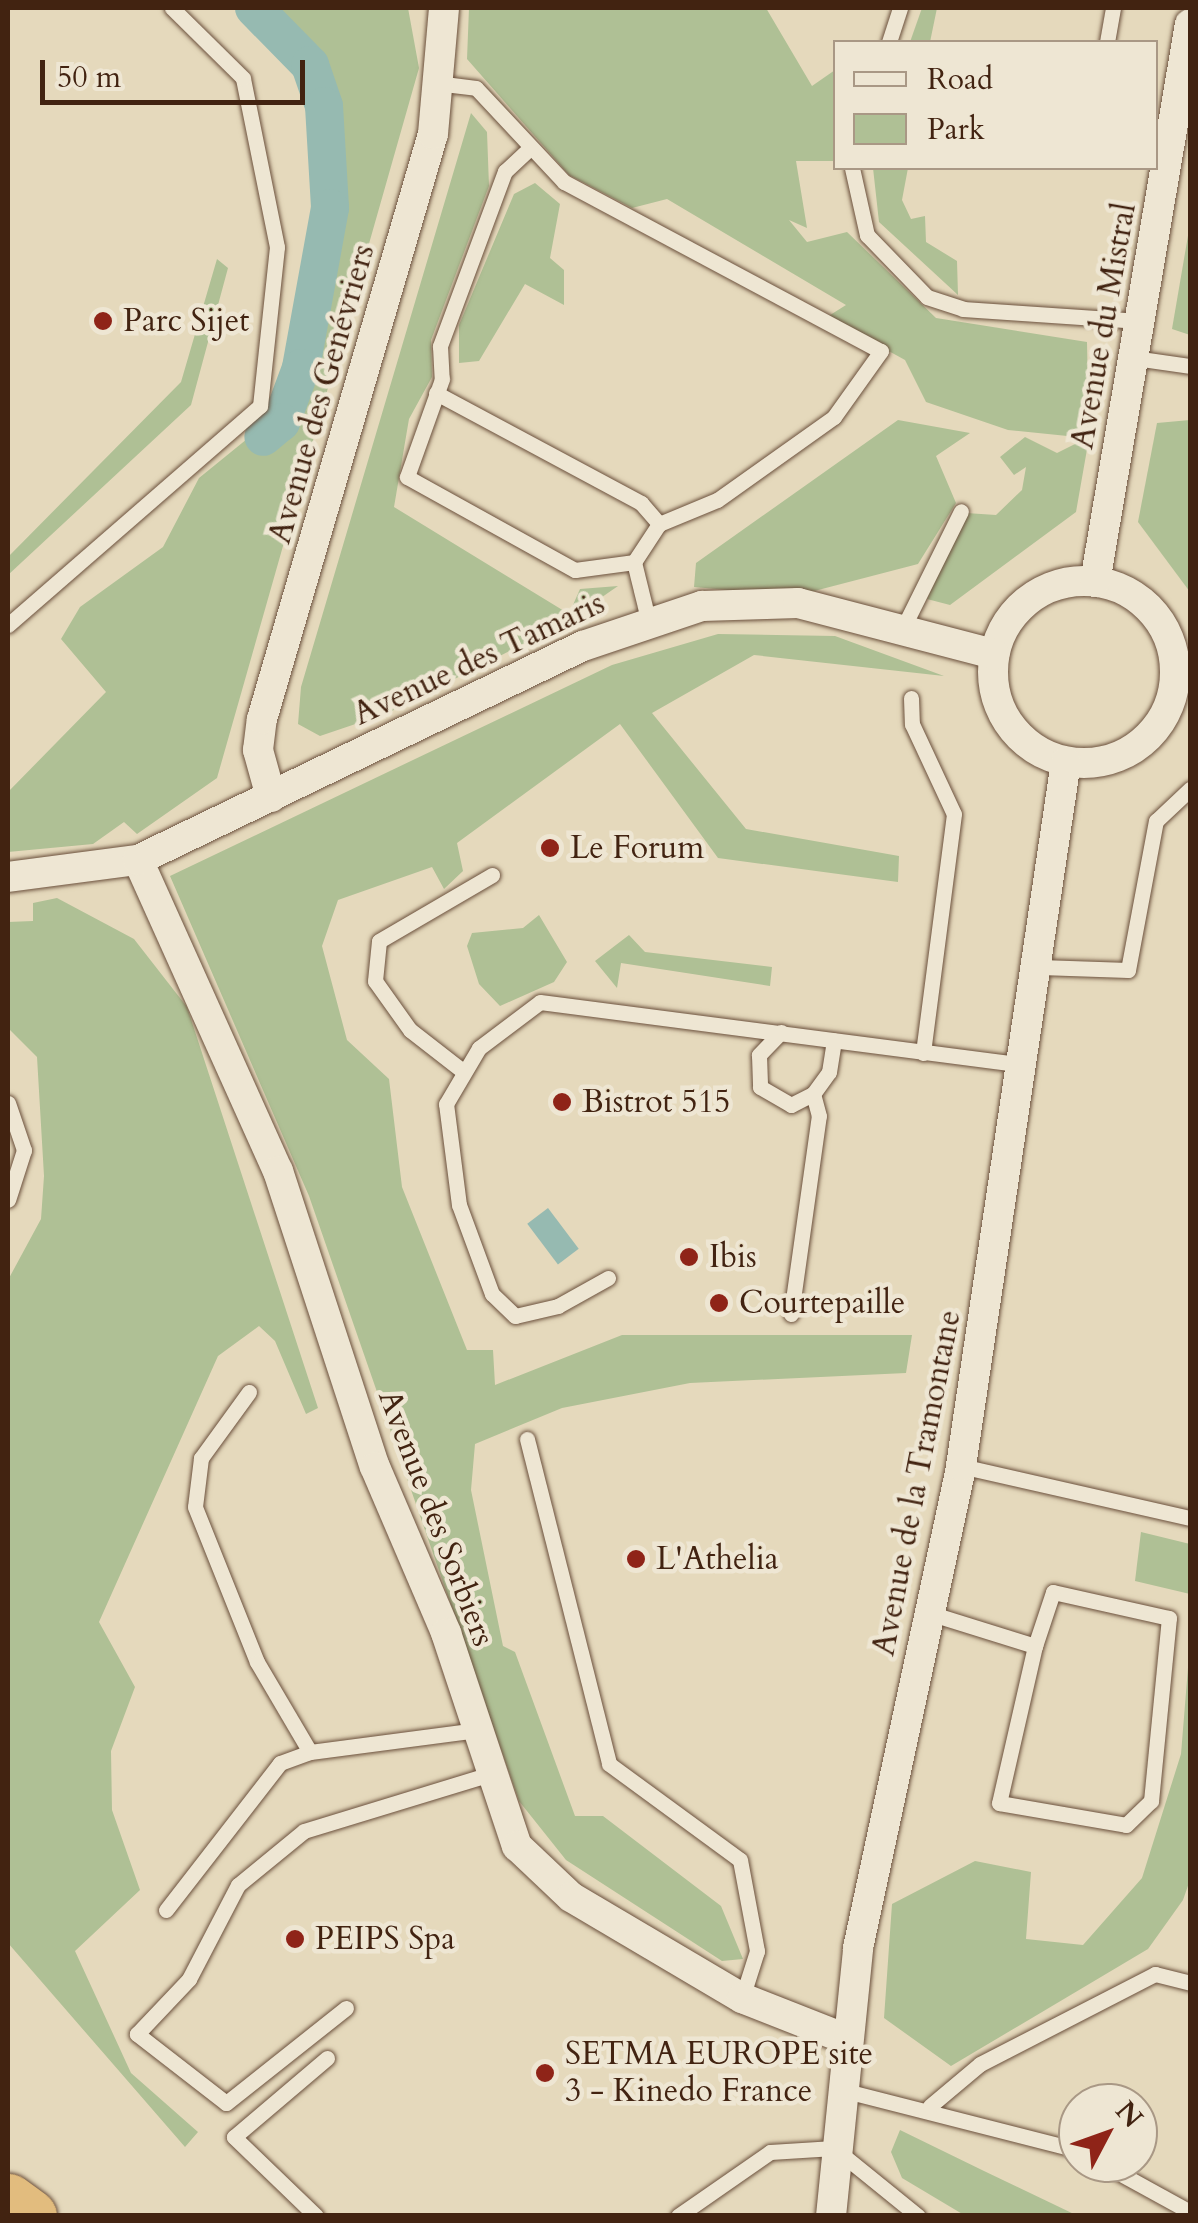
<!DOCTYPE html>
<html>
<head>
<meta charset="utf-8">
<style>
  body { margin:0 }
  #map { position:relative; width:1198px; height:2223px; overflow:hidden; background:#e5d9bc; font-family:Cardo,serif }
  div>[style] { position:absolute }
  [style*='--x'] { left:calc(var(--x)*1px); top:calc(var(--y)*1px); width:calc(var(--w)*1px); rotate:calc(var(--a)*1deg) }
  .green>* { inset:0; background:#afc095 }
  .water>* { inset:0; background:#96bab1; transform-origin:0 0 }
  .canal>* { height:38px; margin:-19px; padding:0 19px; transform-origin:19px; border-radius:19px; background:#96bab1 }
  .roads { filter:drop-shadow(0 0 2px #6b503c) drop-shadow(0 0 2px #6b503c) }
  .lane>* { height:15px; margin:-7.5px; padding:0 7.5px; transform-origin:7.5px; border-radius:7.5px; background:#eee6d3 }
  .street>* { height:30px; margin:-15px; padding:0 15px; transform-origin:15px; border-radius:15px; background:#eee6d3 }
  .street>.ring { margin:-15px; padding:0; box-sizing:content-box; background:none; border:30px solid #eee6d3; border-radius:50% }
  .highway>* { height:55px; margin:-27.5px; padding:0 27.5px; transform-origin:27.5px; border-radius:27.5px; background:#e2bc7e }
  .dots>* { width:28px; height:28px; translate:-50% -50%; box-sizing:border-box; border:5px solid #eee6d3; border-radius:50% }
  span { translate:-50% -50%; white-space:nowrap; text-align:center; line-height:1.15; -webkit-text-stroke:9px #eee6d3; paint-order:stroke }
  .poi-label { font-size:32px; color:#422311 }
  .left { translate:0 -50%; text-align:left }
  .street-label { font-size:32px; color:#422311 }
  .frame { position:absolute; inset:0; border:10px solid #422311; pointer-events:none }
  .legend { position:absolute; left:833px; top:40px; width:325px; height:130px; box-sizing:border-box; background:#eee6d3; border:2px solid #a99885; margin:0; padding:12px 18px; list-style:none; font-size:30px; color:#422311 }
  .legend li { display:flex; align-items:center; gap:20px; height:50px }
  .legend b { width:50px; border:2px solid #a99885 }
  .north { position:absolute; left:1058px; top:2083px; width:100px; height:100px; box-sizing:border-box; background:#eee6d3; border:2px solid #a99885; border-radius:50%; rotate:49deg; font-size:28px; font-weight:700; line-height:40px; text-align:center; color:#422311 }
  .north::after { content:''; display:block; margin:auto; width:35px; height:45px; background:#8f2418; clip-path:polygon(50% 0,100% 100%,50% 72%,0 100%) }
  .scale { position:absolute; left:40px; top:60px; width:265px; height:45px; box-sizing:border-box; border:5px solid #422311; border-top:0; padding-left:12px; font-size:30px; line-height:35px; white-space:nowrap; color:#422311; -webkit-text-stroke:8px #eee6d3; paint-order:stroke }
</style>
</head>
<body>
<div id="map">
  <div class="green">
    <i style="clip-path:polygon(264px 8px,408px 8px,419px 68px,217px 778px,137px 834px,124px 822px,93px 844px,8px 852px,8px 792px,106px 692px,61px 639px,80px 607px,163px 547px,199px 478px,247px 439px,268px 445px,290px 424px,314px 363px,338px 206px,337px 116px,316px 60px)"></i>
    <i style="clip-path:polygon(469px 8px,766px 8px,812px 86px,835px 70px,835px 161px,796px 161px,807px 228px,789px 220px,807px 242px,847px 232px,936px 318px,1087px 342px,1089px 438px,1076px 512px,950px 605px,927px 599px,966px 513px,996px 515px,1022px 490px,1026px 467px,1014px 475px,1000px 457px,1025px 437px,1057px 453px,1087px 438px,1008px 430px,926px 402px,905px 360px,827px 317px,846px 305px,667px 199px,632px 208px,569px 175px,467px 59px)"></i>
    <i style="clip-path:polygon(922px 8px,937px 8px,930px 42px,910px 42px)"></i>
    <i style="clip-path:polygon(471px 113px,487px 132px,489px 186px,431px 340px,432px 377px,409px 419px,394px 507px,569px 614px,580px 589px,618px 586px,566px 622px,388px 713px,320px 736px,298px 724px,301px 687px)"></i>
    <i style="clip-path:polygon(873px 168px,908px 168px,902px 200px,911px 219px,925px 216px,926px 242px,957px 261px,958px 295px,879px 222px)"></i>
    <i style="clip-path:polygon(535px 183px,560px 204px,550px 258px,564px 270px,564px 305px,525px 284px,479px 361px,459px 363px,459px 325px,514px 194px)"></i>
    <i style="clip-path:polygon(1190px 224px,1190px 335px,1172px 329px)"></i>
    <i style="clip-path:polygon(217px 259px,228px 268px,191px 405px,8px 575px,8px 557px,181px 382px)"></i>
    <i style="clip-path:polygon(898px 420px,970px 433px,936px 456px,956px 503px,918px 564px,795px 596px,694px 587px,696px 563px)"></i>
    <i style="clip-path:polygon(1190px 420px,1190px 592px,1138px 522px,1157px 423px)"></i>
    <i style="clip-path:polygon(718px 634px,835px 636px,944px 676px,754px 655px,652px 713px,746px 829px,899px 856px,898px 882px,718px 858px,620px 724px,457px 843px,463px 871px,444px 889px,432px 867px,338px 900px,322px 946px,347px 1040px,389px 1079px,402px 1187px,467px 1350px,493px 1350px,495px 1385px,622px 1335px,912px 1335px,906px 1373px,690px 1383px,562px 1408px,475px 1444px,471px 1490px,503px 1646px,515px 1652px,575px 1816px,603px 1816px,721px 1906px,743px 1959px,722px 1961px,566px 1860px,519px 1801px,309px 1196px,170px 876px,612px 665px)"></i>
    <i style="clip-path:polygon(57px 898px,134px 939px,187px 1007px,318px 1408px,306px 1414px,275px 1341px,259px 1326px,218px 1356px,99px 1622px,135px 1687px,111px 1751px,112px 1810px,140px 1890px,75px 1951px,131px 2073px,198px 2132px,185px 2147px,8px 1943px,8px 1280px,41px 1219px,44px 1176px,37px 1057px,8px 1028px,8px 922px,33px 921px,33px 903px)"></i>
    <i style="clip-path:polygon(539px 915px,567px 962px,554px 982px,500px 1006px,479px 984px,467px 946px,472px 933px,523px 928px)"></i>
    <i style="clip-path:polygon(629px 935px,645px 952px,772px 967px,770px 986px,621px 963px,617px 988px,595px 961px)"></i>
    <i style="clip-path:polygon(1141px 1532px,1190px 1544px,1190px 1594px,1135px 1581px)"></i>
    <i style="clip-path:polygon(1190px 1643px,1190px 1880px,1183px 1900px,1148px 1949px,951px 2066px,884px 2018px,892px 1904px,975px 1861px,1031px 1872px,1026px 1939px,1083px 1945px,1142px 1878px,1181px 1754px)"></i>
    <i style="clip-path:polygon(900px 2130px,984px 2171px,1076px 2215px,964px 2215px,902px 2178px,891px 2152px)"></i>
  </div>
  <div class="water">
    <i style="left:548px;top:1208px;width:51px;height:26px;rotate:53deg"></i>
  </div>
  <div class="canal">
    <i style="--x:254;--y:8;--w:80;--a:45.5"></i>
    <i style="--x:310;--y:65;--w:43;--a:71.1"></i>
    <i style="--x:324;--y:106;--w:102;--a:86.6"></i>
    <i style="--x:330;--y:208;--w:163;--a:100.3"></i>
    <i style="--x:301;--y:368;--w:58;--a:110.3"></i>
    <i style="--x:281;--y:422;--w:23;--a:140"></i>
  </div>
  <div class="roads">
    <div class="lane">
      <i style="--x:889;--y:42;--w:36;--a:-72"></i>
      <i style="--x:1107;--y:42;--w:35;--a:-80"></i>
      <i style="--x:444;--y:84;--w:32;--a:7"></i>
      <i style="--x:476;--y:88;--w:129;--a:46.9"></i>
      <i style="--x:564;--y:182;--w:359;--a:28.1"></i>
      <i style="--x:881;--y:351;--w:81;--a:125.5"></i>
      <i style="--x:834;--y:417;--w:143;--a:144.6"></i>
      <i style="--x:717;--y:500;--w:63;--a:157.5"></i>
      <i style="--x:659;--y:524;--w:45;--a:123.3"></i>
      <i style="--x:634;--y:562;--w:59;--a:76.2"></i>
      <i style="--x:530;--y:148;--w:34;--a:137"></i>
      <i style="--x:505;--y:171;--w:187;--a:110.4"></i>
      <i style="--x:440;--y:346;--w:33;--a:87"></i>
      <i style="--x:442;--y:379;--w:104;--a:109.7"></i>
      <i style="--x:407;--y:477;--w:192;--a:29"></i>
      <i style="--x:575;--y:570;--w:60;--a:-7.7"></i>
      <i style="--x:852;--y:168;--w:69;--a:77.4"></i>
      <i style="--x:867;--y:235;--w:86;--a:45.9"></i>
      <i style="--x:927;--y:297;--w:38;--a:18"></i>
      <i style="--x:963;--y:309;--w:177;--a:3.9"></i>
      <i style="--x:1134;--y:358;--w:57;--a:8.1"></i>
      <i style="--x:436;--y:393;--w:233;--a:28.2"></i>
      <i style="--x:641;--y:503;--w:28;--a:49"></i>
      <i style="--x:8;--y:625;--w:334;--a:-41"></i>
      <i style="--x:260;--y:406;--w:160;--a:-83.9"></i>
      <i style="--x:277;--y:247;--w:172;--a:-101.4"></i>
      <i style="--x:243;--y:78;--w:100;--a:-135.4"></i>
      <i style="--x:904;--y:626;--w:128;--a:-63.6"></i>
      <i style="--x:911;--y:698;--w:26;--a:88"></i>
      <i style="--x:912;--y:724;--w:99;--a:65"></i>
      <i style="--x:954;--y:814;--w:241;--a:97.4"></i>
      <i style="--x:1040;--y:967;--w:88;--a:2"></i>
      <i style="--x:1128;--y:970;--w:152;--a:-79.4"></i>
      <i style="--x:1156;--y:821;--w:47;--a:-43.3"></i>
      <i style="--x:781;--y:1032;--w:32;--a:134"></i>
      <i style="--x:759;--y:1055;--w:32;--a:88"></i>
      <i style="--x:760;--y:1087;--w:36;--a:30"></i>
      <i style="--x:791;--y:1105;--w:25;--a:-27"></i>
      <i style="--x:813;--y:1094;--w:27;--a:-54"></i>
      <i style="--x:829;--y:1072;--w:32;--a:-81"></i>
      <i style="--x:464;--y:1072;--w:68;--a:-142.1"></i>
      <i style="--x:410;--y:1030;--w:60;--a:-125.5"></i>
      <i style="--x:375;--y:981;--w:40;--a:-84.3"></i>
      <i style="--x:379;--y:941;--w:131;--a:-30.3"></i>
      <i style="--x:8;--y:1103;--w:50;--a:71.2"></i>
      <i style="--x:24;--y:1150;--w:52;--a:107.7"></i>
      <i style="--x:608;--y:1278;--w:57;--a:150.8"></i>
      <i style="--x:558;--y:1306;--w:44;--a:166.9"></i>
      <i style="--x:515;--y:1316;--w:32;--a:-136"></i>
      <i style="--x:492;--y:1294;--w:95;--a:-110.3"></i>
      <i style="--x:459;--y:1205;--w:102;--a:-97.3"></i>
      <i style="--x:446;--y:1104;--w:65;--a:-59.5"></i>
      <i style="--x:479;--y:1048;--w:76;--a:-37"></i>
      <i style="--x:540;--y:1002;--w:489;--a:7.4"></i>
      <i style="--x:791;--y:1314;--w:200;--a:-82"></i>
      <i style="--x:819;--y:1116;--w:23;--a:-105"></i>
      <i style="--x:249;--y:1392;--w:82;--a:126"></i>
      <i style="--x:201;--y:1458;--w:49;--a:97"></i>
      <i style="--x:195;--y:1507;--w:167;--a:68.2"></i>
      <i style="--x:257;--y:1662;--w:104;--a:59.5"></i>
      <i style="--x:310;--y:1752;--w:167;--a:-7.5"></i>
      <i style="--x:527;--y:1439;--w:335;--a:75.8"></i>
      <i style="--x:609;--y:1764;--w:162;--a:36.2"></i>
      <i style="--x:740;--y:1860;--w:93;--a:79.4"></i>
      <i style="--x:757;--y:1951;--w:49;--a:107.7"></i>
      <i style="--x:961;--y:1466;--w:235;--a:12.8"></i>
      <i style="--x:929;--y:1613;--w:111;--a:17.3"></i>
      <i style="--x:1035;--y:1646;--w:161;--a:102.9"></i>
      <i style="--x:999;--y:1803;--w:129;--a:9.8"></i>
      <i style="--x:1126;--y:1825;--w:35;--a:-44"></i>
      <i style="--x:1151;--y:1801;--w:184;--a:-84.4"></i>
      <i style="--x:1169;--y:1618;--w:119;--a:-167.4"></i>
      <i style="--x:1053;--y:1592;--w:57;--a:108.4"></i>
      <i style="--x:166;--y:1910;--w:186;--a:-52.2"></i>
      <i style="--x:280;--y:1763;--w:32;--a:-20"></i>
      <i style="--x:346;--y:2008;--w:153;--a:141.6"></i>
      <i style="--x:226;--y:2103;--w:113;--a:-142.2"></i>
      <i style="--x:137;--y:2034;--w:76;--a:-46.6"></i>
      <i style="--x:189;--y:1979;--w:106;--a:-62.5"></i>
      <i style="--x:238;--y:1885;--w:85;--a:-39.3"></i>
      <i style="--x:304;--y:1831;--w:195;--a:-17"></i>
      <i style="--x:842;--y:2090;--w:244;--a:14.3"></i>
      <i style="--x:930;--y:2106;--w:65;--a:-40"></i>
      <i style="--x:980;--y:2064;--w:197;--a:-27.2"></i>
      <i style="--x:1155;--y:1974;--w:36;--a:14"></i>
      <i style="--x:1101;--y:2163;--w:102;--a:28.8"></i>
      <i style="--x:316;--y:2216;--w:114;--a:-136.1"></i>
      <i style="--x:234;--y:2137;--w:122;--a:-40.3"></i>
      <i style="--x:678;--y:2216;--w:112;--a:-34.8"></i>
      <i style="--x:770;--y:2152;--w:64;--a:-3.6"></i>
      <i style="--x:834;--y:2148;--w:108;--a:39"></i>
    </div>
    <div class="street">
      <i class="ring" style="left:993px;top:581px;width:152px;height:152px"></i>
      <i style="--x:1095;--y:582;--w:566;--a:-80.34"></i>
      <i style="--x:271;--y:797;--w:49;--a:-105.5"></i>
      <i style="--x:258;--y:750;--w:31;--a:-83"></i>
      <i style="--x:262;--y:719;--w:609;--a:-73.71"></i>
      <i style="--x:433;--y:134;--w:126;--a:-85"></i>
      <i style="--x:138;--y:860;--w:341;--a:65.8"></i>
      <i style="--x:278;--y:1171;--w:311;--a:71.9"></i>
      <i style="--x:375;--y:1467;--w:181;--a:66.8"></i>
      <i style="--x:446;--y:1633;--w:225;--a:71.6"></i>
      <i style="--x:517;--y:1846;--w:74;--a:43.4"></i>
      <i style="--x:571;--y:1897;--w:199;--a:30.6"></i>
      <i style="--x:742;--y:1998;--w:112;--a:21.5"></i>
      <i style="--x:8;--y:877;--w:131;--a:-7.5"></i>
      <i style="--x:138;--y:860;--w:494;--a:-25.7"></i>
      <i style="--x:583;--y:646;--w:126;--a:-18.6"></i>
      <i style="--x:702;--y:606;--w:96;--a:-1.8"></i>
      <i style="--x:798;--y:603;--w:203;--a:14.6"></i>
      <i style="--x:831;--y:2216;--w:269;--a:-84.2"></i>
      <i style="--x:858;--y:1948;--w:493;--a:-77.9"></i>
      <i style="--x:961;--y:1466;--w:712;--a:-81.52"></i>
    </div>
    <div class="highway">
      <i style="--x:8;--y:2201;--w:26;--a:36"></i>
    </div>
  </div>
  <div class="dots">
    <i style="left:103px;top:321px;background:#8f2418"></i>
    <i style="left:550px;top:848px;background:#8f2418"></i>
    <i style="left:562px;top:1102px;background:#8f2418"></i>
    <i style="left:689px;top:1257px;background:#8f2418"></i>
    <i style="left:719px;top:1303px;background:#8f2418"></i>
    <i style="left:636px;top:1559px;background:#8f2418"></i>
    <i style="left:295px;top:1939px;background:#8f2418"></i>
    <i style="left:545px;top:2073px;background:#8f2418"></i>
  </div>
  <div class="poi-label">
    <span class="left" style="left:123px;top:321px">Parc Sijet</span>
    <span class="left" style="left:570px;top:848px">Le Forum</span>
    <span class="left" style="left:582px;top:1102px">Bistrot 515</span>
    <span class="left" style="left:709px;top:1257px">Ibis</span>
    <span class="left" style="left:739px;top:1303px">Courtepaille</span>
    <span class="left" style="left:656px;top:1559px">L'Athelia</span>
    <span class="left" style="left:315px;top:1939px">PEIPS Spa</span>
    <span class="left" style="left:565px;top:2073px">SETMA EUROPE site<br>3 - Kinedo France</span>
  </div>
  <div class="street-label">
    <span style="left:1104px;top:326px;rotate:-80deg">Avenue du Mistral</span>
    <span style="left:322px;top:394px;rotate:-74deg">Avenue des Genévriers</span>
    <span style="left:479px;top:659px;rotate:-25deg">Avenue des Tamaris</span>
    <span style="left:917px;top:1483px;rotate:-79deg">Avenue de la Tramontane</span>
    <span style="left:436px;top:1518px;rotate:69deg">Avenue des Sorbiers</span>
  </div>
  <div class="frame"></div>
  <ul class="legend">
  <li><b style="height:12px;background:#eee6d3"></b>Road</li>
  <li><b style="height:28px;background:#afc095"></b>Park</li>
  </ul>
  <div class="north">N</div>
  <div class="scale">50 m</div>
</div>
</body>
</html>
